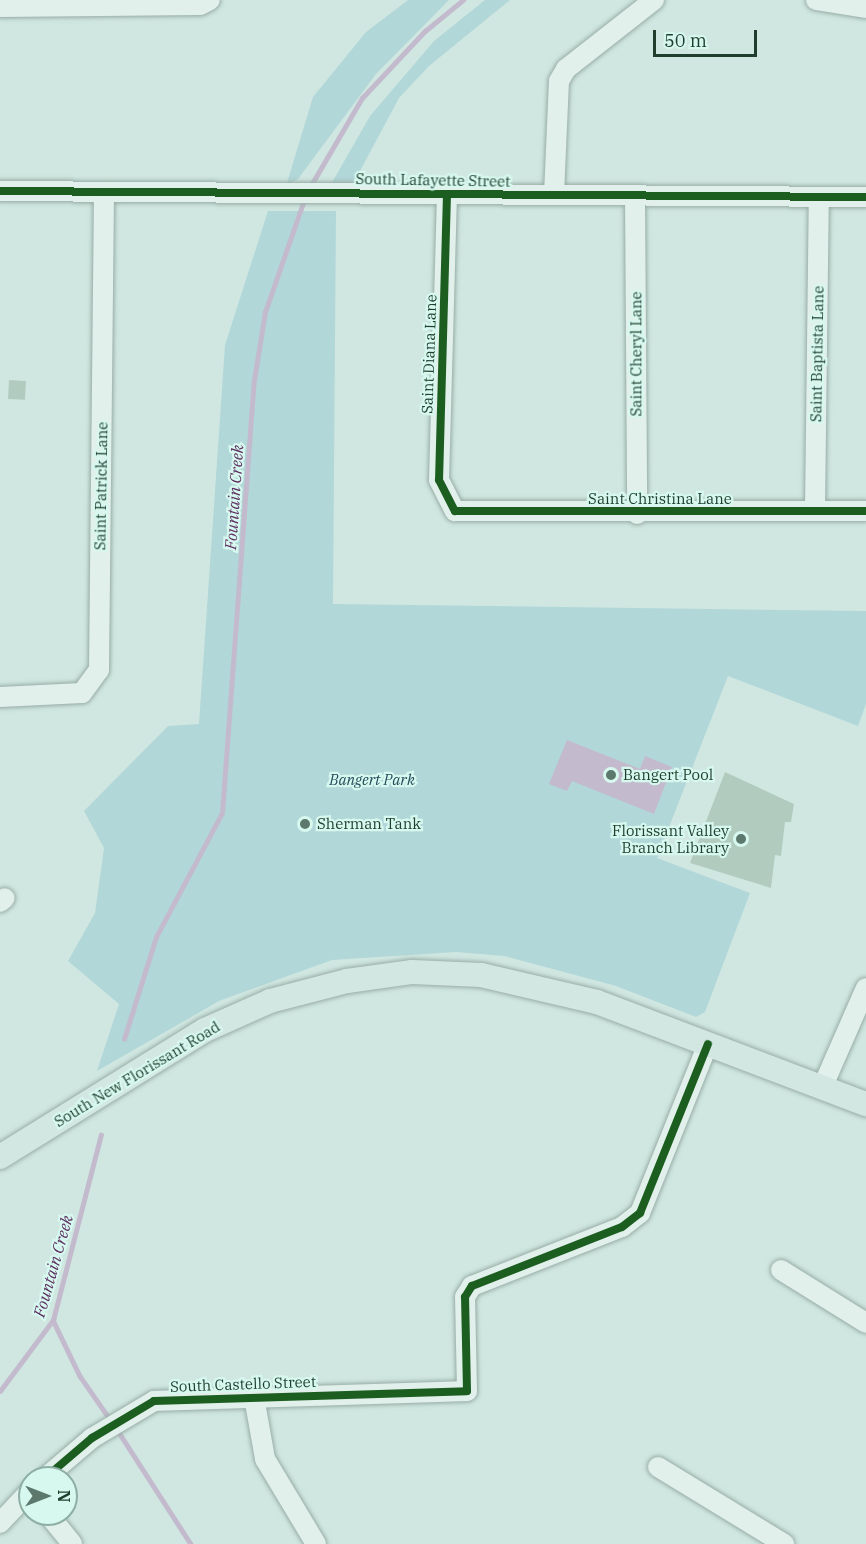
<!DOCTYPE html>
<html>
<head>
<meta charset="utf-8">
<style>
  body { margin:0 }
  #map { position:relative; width:866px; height:1544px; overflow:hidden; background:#d0e7e1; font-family:"IBM Plex Serif",serif }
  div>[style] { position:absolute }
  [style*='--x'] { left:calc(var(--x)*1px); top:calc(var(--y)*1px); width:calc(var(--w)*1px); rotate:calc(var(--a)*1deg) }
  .green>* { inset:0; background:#b2d7d8 }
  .water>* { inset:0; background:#c3bbcd }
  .stream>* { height:4.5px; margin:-2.25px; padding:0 2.25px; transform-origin:2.25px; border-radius:2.25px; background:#c3bbcd }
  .building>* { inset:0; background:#b1ccbf; transform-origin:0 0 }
  .roads { filter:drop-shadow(0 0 2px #98ada6) drop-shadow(0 0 2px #98ada6) }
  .minor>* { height:20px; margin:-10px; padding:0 10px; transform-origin:10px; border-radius:10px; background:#e2f0eb }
  .major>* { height:24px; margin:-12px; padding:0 12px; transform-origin:12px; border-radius:12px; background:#d3e7e2 }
  .cycleway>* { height:8px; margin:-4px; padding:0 4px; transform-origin:4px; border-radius:4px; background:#1b5e20 }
  .dots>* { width:16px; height:16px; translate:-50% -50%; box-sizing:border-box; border:3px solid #d7f8ef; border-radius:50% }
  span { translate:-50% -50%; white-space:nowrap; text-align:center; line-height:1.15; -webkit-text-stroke:4.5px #d7f8ef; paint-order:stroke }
  .street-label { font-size:15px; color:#1f3e2e }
  .poi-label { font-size:15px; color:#1f3e2e }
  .left { translate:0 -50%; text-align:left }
  .right { translate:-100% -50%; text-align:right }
  .park-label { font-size:15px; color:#244d5c; font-style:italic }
  .water-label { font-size:16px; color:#5c2d5f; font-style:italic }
  .north { position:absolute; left:18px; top:1466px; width:60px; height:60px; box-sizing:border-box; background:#d7f8ef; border:2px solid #8daea2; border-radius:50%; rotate:90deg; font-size:16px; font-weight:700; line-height:24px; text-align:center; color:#1f3e2e }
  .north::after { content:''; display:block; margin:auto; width:21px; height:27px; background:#5d796d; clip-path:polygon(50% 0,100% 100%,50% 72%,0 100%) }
  .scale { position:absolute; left:653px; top:30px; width:104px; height:27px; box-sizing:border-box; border:3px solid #1f3e2e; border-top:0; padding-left:8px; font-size:18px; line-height:21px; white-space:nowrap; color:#1f3e2e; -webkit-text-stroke:4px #d7f8ef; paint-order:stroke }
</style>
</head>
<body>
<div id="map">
  <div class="green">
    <i style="clip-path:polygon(408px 0,449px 0,376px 74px,298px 179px,286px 186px,313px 97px,366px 32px)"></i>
    <i style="clip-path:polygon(485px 0,510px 0,429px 66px,399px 98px,352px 186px,330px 186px,370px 116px,434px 41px)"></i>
    <i style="clip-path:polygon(268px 211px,336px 211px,333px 604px,866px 611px,866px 704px,858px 726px,728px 676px,657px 858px,750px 893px,705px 1012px,696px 1017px,616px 986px,504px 956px,456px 952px,332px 960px,219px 1001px,97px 1071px,119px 1004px,68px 961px,95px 913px,104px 848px,84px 811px,168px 726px,199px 724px,225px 345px)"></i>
  </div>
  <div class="water">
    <i style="clip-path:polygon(567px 740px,640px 769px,645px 756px,672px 767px,654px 814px,572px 781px,567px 791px,549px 784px)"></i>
  </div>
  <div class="stream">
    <i style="--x:310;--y:187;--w:103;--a:-59.7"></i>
    <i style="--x:362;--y:98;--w:92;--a:-46.8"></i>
    <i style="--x:425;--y:31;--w:49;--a:-39.2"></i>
    <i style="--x:124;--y:1039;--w:107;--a:-72.6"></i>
    <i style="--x:156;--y:937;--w:140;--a:-62"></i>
    <i style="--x:222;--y:813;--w:434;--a:-85.8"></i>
    <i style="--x:254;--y:380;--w:69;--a:-80.8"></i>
    <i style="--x:265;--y:312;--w:119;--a:-70.8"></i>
    <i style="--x:53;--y:1320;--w:62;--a:64.3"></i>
    <i style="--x:80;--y:1376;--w:47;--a:55.3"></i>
    <i style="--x:0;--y:1391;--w:89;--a:-53.3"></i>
    <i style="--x:53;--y:1320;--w:191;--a:-75.5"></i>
    <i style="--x:120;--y:1434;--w:131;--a:57.2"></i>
  </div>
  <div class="building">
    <i style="left:9px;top:380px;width:17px;height:19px;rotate:3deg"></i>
    <i style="clip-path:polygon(725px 772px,794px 804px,791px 822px,785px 822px,781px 856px,775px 855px,771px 888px,690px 863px)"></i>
  </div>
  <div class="roads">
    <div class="minor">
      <i style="--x:816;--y:0;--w:51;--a:9.1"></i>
      <i style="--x:0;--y:7;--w:200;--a:-0.6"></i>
      <i style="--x:200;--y:5;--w:11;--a:-27"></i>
      <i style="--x:0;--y:191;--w:866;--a:0.4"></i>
      <i style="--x:447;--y:194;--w:286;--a:91.6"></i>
      <i style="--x:439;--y:480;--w:35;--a:63"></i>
      <i style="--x:455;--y:511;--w:411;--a:0"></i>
      <i style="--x:554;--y:195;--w:114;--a:-87.5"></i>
      <i style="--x:559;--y:81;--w:14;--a:-60"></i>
      <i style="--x:566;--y:69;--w:112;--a:-38.1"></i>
      <i style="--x:635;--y:195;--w:319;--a:89.6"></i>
      <i style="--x:815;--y:510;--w:312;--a:-89.3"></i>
      <i style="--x:0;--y:697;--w:82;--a:-2.8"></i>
      <i style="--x:82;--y:693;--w:29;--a:-54"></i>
      <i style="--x:99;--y:670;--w:478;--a:-89.4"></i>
      <i style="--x:0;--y:902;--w:6;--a:-39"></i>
      <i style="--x:822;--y:1088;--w:109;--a:-66.3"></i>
      <i style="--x:781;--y:1270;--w:100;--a:31.9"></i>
      <i style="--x:254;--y:1397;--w:63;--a:79.9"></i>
      <i style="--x:265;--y:1459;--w:99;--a:59"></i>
      <i style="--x:658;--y:1467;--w:148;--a:31.4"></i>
      <i style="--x:45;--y:1478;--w:62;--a:-40.4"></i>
      <i style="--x:92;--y:1438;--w:72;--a:-30.8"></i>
      <i style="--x:154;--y:1401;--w:313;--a:-1.8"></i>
      <i style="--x:467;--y:1391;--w:94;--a:-91.2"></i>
      <i style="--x:465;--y:1297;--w:13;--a:-58"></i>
      <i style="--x:472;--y:1286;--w:161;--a:-21.5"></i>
      <i style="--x:622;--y:1227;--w:23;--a:-38"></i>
      <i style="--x:640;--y:1213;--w:182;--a:-68.1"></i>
      <i style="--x:48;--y:1514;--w:38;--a:51"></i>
      <i style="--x:0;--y:1523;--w:44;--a:-46.8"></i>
    </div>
    <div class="major">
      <i style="--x:0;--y:1157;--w:241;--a:-31.8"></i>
      <i style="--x:205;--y:1030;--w:71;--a:-24"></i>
      <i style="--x:270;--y:1001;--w:80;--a:-14.6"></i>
      <i style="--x:347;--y:981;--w:66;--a:-7.9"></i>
      <i style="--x:412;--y:972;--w:69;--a:2.5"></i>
      <i style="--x:481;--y:975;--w:119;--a:13.1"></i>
      <i style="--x:597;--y:1002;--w:288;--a:20.8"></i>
    </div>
  </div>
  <div class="cycleway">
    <i style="--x:0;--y:191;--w:866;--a:0.4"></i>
    <i style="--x:447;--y:194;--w:286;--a:91.6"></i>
    <i style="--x:439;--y:480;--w:35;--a:63"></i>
    <i style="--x:455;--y:511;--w:411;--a:0"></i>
    <i style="--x:45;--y:1478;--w:62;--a:-40.4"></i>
    <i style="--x:92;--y:1438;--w:72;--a:-30.8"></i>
    <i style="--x:154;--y:1401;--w:313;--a:-1.8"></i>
    <i style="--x:467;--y:1391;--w:94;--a:-91.2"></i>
    <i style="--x:465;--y:1297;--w:13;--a:-58"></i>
    <i style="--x:472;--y:1286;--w:161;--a:-21.5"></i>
    <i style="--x:622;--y:1227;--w:23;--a:-38"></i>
    <i style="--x:640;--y:1213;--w:182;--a:-68.1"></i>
  </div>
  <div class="dots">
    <i style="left:611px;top:775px;background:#5d796d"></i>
    <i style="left:305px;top:824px;background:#5d796d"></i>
    <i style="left:741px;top:839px;background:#5d796d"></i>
  </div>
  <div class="street-label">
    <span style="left:433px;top:180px;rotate:1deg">South Lafayette Street</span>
    <span style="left:429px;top:354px;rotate:-88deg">Saint Diana Lane</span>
    <span style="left:636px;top:354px;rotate:-90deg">Saint Cheryl Lane</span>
    <span style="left:817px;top:354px;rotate:-89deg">Saint Baptista Lane</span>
    <span style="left:101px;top:486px;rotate:-89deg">Saint Patrick Lane</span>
    <span style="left:660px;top:499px">Saint Christina Lane</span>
    <span style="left:137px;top:1074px;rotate:-31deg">South New Florissant Road</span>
    <span style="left:243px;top:1384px;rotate:-2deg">South Castello Street</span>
  </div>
  <div class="poi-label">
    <span class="left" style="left:623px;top:775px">Bangert Pool</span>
    <span class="left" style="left:317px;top:824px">Sherman Tank</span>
    <span class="right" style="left:729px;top:839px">Florissant Valley<br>Branch Library</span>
  </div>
  <div class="park-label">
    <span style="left:372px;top:780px">Bangert Park</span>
  </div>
  <div class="water-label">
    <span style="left:234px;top:497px;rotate:-86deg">Fountain Creek</span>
    <span style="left:53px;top:1266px;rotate:-74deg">Fountain Creek</span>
  </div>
  <div class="north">N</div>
  <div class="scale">50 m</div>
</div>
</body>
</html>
